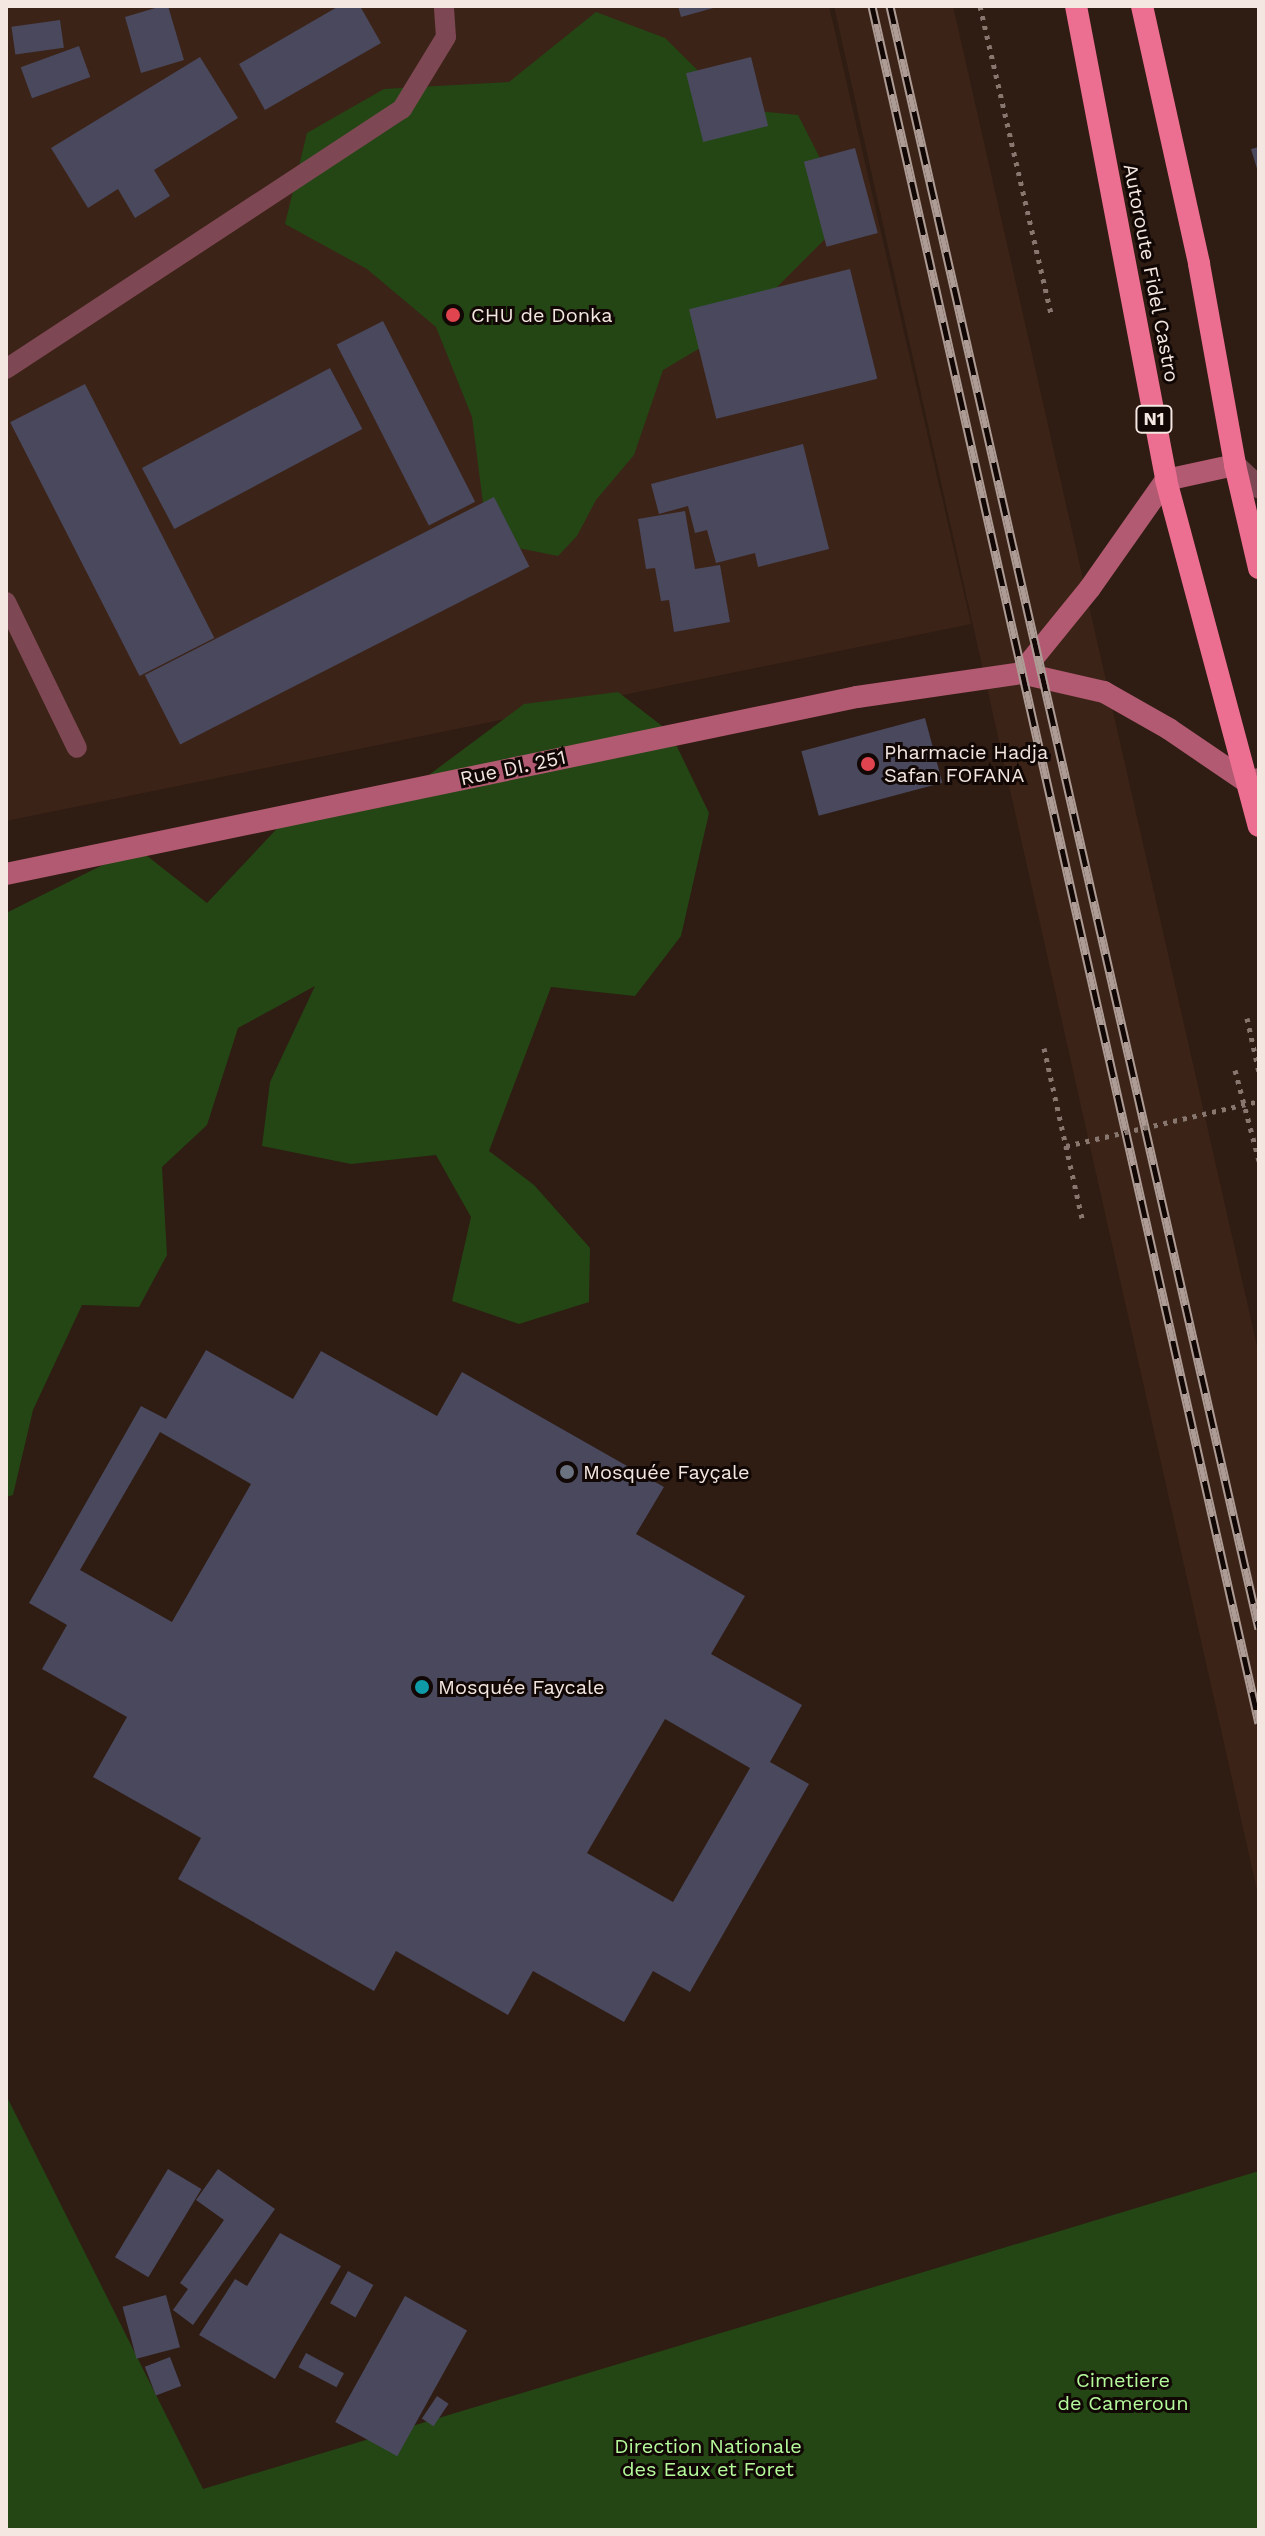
<!DOCTYPE html>
<html>
<head>
<meta charset="utf-8">
<style>
  body { margin:0 }
  #map { position:relative; width:1265px; height:2536px; overflow:hidden; background:#2f1c13; font-family:"Work Sans",sans-serif }
  div>[style] { position:absolute }
  [style*='--x'] { left:calc(var(--x)*1px); top:calc(var(--y)*1px); width:calc(var(--w)*1px); rotate:calc(var(--a)*1deg) }
  .built>* { inset:0; background:#3c2317 }
  .green>* { inset:0; background:#234614 }
  .building>* { inset:0; background:#49485d; transform-origin:0 0 }
  .path>* { height:5px; margin-top:-2.5px; transform-origin:0; background:repeating-linear-gradient(90deg,#88776f 0 4px,transparent 0 10px) }
  .service>* { height:20px; margin:-10px; padding:0 10px; transform-origin:10px; border-radius:10px; background:#7e4754 }
  .tertiary>* { height:22px; margin:-11px; padding:0 11px; transform-origin:11px; border-radius:11px; background:#7e4754 }
  .secondary>* { height:22px; margin:-11px; padding:0 11px; transform-origin:11px; border-radius:11px; background:#b25a71 }
  .trunk>* { height:22px; margin:-11px; padding:0 11px; transform-origin:11px; border-radius:11px; background:#ec6e91 }
  .rail>* { height:9px; margin-top:-4.5px; transform-origin:0; background:repeating-linear-gradient(90deg,#110805 0 18px,#ac9c95 0 36px); box-sizing:border-box; border-block:2px solid #ac9c95 }
  .path-bridge>* { height:5px; margin-top:-2.5px; transform-origin:0; background:repeating-linear-gradient(90deg,#88776f 0 4px,transparent 0 10px) }
  .dots>* { width:22px; height:22px; translate:-50% -50%; box-sizing:border-box; border:4px solid #110805; border-radius:50% }
  span { translate:-50% -50%; white-space:nowrap; text-align:center; line-height:1.15; -webkit-text-stroke:6px #110805; paint-order:stroke }
  .shield-label span { padding:2px 6px; background:#110805; border:2px solid; border-radius:6px; -webkit-text-stroke-width:0 }
  .shield-label { font-size:18px; color:#f4e6e0; font-weight:700 }
  .street-label { font-size:20px; color:#f4e6e0 }
  .poi-label { font-size:20px; color:#f4e6e0 }
  .left { translate:0 -50%; text-align:left }
  .park-label { font-size:20px; color:#b5fb9c }
  .frame { position:absolute; inset:0; border:8px solid #f4e6e0; pointer-events:none }
</style>
</head>
<body>
<div id="map">
  <div class="built">
    <i style="clip-path:polygon(6px 6px,829px 6px,971px 624px,6px 821px)"></i>
    <i style="clip-path:polygon(834px 6px,953px 6px,1259px 1355px,1259px 1899px)"></i>
  </div>
  <div class="green">
    <i style="clip-path:polygon(596px 12px,665px 38px,737px 109px,798px 115px,849px 215px,739px 325px,663px 370px,634px 455px,596px 500px,577px 536px,558px 556px,488px 542px,472px 417px,436px 327px,367px 269px,285px 224px,307px 133px,384px 89px,509px 82px)"></i>
    <i style="clip-path:polygon(618px 692px,670px 732px,709px 813px,681px 936px,635px 996px,551px 987px,489px 1151px,534px 1185px,590px 1248px,589px 1302px,519px 1324px,452px 1301px,471px 1217px,436px 1155px,351px 1164px,262px 1146px,270px 1082px,315px 986px,238px 1028px,207px 1125px,162px 1167px,167px 1255px,139px 1307px,82px 1305px,33px 1410px,13px 1495px,6px 1497px,6px 913px,137px 848px,207px 903px,286px 819px,398px 798px,524px 704px)"></i>
    <i style="clip-path:polygon(6px 2095px,203px 2489px,1259px 2171px,1259px 2530px,6px 2530px)"></i>
  </div>
  <div class="building">
    <i style="clip-path:polygon(162px 6px,168px 6px,184px 60px,141px 73px,125px 17px)"></i>
    <i style="clip-path:polygon(339px 6px,360px 6px,381px 43px,265px 110px,239px 64px)"></i>
    <i style="clip-path:polygon(678px 6px,716px 6px,717px 7px,681px 17px)"></i>
    <i style="left:60px;top:20px;width:28px;height:49px;rotate:82deg"></i>
    <i style="left:79px;top:46px;width:33px;height:62px;rotate:70deg"></i>
    <i style="clip-path:polygon(200px 57px,238px 118px,154px 170px,170px 196px,135px 218px,118px 189px,88px 208px,51px 148px)"></i>
    <i style="left:751px;top:57px;width:71px;height:67px;rotate:76deg"></i>
    <i style="clip-path:polygon(1259px 147px,1259px 172px,1258px 172px,1251px 149px)"></i>
    <i style="left:855px;top:148px;width:88px;height:53px;rotate:75deg"></i>
    <i style="left:850px;top:269px;width:113px;height:166px;rotate:76deg"></i>
    <i style="left:383px;top:321px;width:203px;height:52px;rotate:63deg"></i>
    <i style="left:330px;top:368px;width:69px;height:213px;rotate:62deg"></i>
    <i style="left:85px;top:384px;width:285px;height:84px;rotate:63deg"></i>
    <i style="clip-path:polygon(803px 444px,829px 549px,758px 567px,755px 553px,716px 563px,707px 530px,695px 533px,688px 506px,659px 514px,651px 484px)"></i>
    <i style="left:494px;top:497px;width:78px;height:392px;rotate:63deg"></i>
    <i style="clip-path:polygon(685px 511px,695px 569px,720px 565px,730px 622px,674px 632px,669px 600px,661px 601px,655px 568px,646px 569px,638px 519px)"></i>
    <i style="left:925px;top:718px;width:67px;height:128px;rotate:75deg"></i>
    <i style="clip-path:polygon(evenodd,206px 1350px,293px 1399px,321px 1351px,437px 1416px,462px 1372px,664px 1487px,636px 1534px,745px 1596px,711px 1654px,802px 1705px,770px 1762px,809px 1784px,690px 1992px,653px 1971px,624px 2022px,533px 1971px,508px 2015px,396px 1951px,374px 1991px,178px 1879px,201px 1838px,93px 1777px,127px 1717px,42px 1669px,67px 1625px,29px 1603px,141px 1406px,166px 1419px,206px 1350px,160px 1432px,251px 1484px,172px 1622px,80px 1570px,160px 1432px,206px 1350px,665px 1719px,750px 1768px,673px 1902px,587px 1853px,665px 1719px)"></i>
    <i style="left:168px;top:2169px;width:39px;height:103px;rotate:31deg"></i>
    <i style="clip-path:polygon(218px 2169px,275px 2209px,193px 2325px,173px 2310px,188px 2289px,180px 2283px,224px 2220px,196px 2200px)"></i>
    <i style="clip-path:polygon(280px 2233px,341px 2266px,275px 2379px,199px 2335px,235px 2279px,247px 2286px)"></i>
    <i style="left:348px;top:2271px;width:29px;height:37px;rotate:29deg"></i>
    <i style="left:166px;top:2295px;width:54px;height:45px;rotate:75deg"></i>
    <i style="left:405px;top:2296px;width:71px;height:144px;rotate:29deg"></i>
    <i style="left:306px;top:2353px;width:43px;height:16px;rotate:28deg"></i>
    <i style="left:170px;top:2357px;width:31px;height:27px;rotate:69deg"></i>
    <i style="left:437px;top:2396px;width:14px;height:27px;rotate:34deg"></i>
  </div>
  <div class="path">
    <i style="--x:980;--y:6;--w:315;--a:77"></i>
    <i style="--x:1247;--y:1018;--w:55;--a:77.5"></i>
    <i style="--x:1044;--y:1048;--w:178;--a:77.4"></i>
    <i style="--x:1235;--y:1070;--w:94;--a:75.2"></i>
  </div>
  <div class="service">
    <i style="--x:6;--y:369;--w:474;--a:-33.3"></i>
    <i style="--x:402;--y:109;--w:84;--a:-58.6"></i>
    <i style="--x:446;--y:37;--w:31;--a:-94"></i>
    <i style="--x:6;--y:602;--w:162;--a:64.1"></i>
  </div>
  <div class="tertiary">
    <i style="--x:1235;--y:465;--w:33;--a:43"></i>
  </div>
  <div class="secondary">
    <i style="--x:1021;--y:673;--w:109;--a:-50.9"></i>
    <i style="--x:1090;--y:588;--w:132;--a:-54.9"></i>
    <i style="--x:1166;--y:480;--w:71;--a:-12.3"></i>
    <i style="--x:6;--y:874;--w:869;--a:-11.75"></i>
    <i style="--x:857;--y:697;--w:166;--a:-8.3"></i>
    <i style="--x:1021;--y:673;--w:85;--a:12.9"></i>
    <i style="--x:1104;--y:692;--w:75;--a:29.6"></i>
    <i style="--x:1169;--y:729;--w:94;--a:34.2"></i>
    <i style="--x:1247;--y:782;--w:12;--a:-14"></i>
  </div>
  <div class="trunk">
    <i style="--x:1076;--y:6;--w:482;--a:79.2"></i>
    <i style="--x:1166;--y:480;--w:358;--a:75"></i>
    <i style="--x:1142;--y:6;--w:264;--a:77.5"></i>
    <i style="--x:1199;--y:264;--w:204;--a:79.8"></i>
    <i style="--x:1235;--y:465;--w:106;--a:76.9"></i>
  </div>
  <div class="rail">
    <i style="--x:872;--y:6;--w:1760;--a:77.3"></i>
    <i style="--x:890;--y:6;--w:1664;--a:77.19"></i>
  </div>
  <div class="path-bridge">
    <i style="--x:1066;--y:1146;--w:198;--a:-13.1"></i>
  </div>
  <div class="dots">
    <i style="left:453px;top:315px;background:#e0444e"></i>
    <i style="left:868px;top:764px;background:#e0444e"></i>
    <i style="left:567px;top:1472px;background:#6b7280"></i>
    <i style="left:422px;top:1687px;background:#0f9aa8"></i>
  </div>
  <div class="shield-label">
    <span style="left:1154px;top:419px">N1</span>
  </div>
  <div class="street-label">
    <span style="left:1151px;top:273px;rotate:79deg">Autoroute Fidel Castro</span>
    <span style="left:513px;top:768px;rotate:-12deg">Rue DI. 251</span>
  </div>
  <div class="poi-label">
    <span class="left" style="left:471px;top:315px">CHU de Donka</span>
    <span class="left" style="left:884px;top:764px">Pharmacie Hadja<br>Safan FOFANA</span>
    <span class="left" style="left:583px;top:1472px">Mosquée Fayçale</span>
    <span class="left" style="left:438px;top:1687px">Mosquée Faycale</span>
  </div>
  <div class="park-label">
    <span style="left:1123px;top:2392px">Cimetiere<br>de Cameroun</span>
    <span style="left:708px;top:2458px">Direction Nationale<br>des Eaux et Foret</span>
  </div>
  <div class="frame"></div>
</div>
</body>
</html>
